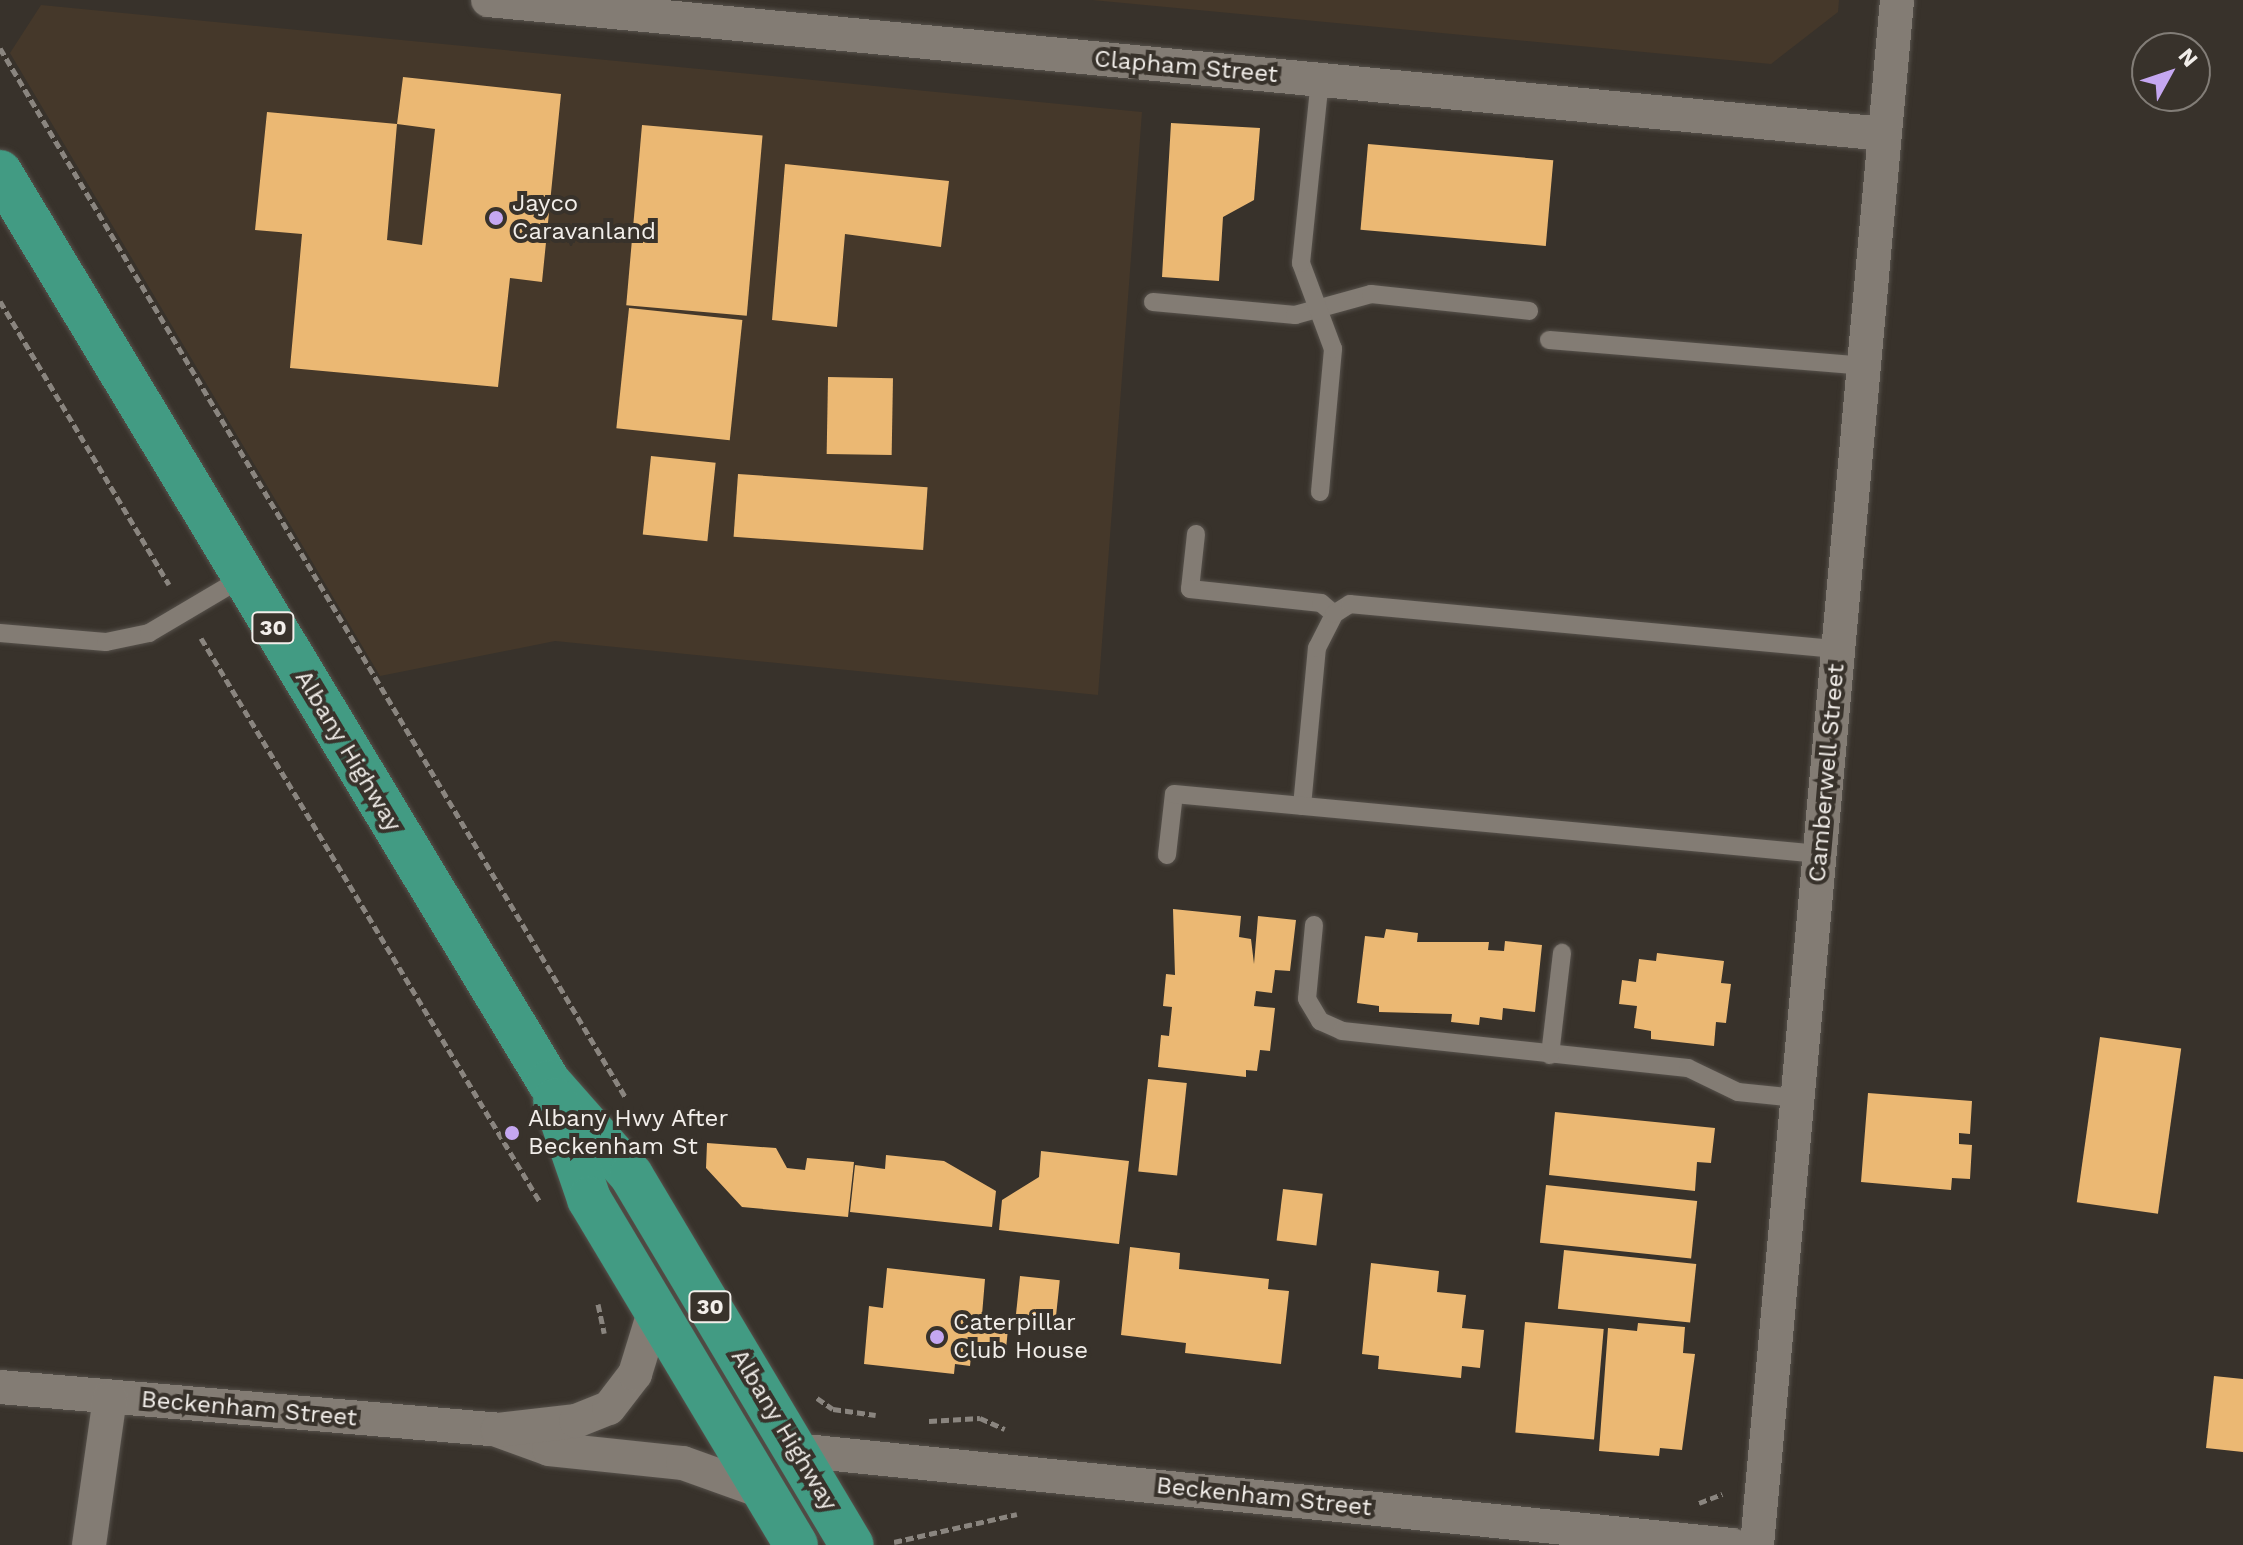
<!DOCTYPE html>
<html>
<head>
<meta charset="utf-8">
<style>
  body { margin:0 }
  #map { position:relative; width:2243px; height:1545px; overflow:hidden; background:#38322b; font-family:"Work Sans",sans-serif }
  div>[style] { position:absolute }
  [style*='--x'] { left:calc(var(--x)*1px); top:calc(var(--y)*1px); width:calc(var(--w)*1px); rotate:calc(var(--a)*1deg) }
  .commercial>* { inset:0; background:#45382a }
  .building>* { inset:0; background:#ebb873; transform-origin:0 0 }
  .path>* { height:5px; margin-top:-2.5px; transform-origin:0; background:repeating-linear-gradient(90deg,#8a857f 0 8px,transparent 0 12px) }
  .roads { filter:drop-shadow(0 0 2px #56514b) drop-shadow(0 0 2px #56514b) }
  .lane>* { height:18px; margin:-9px; padding:0 9px; transform-origin:9px; border-radius:9px; background:#837c74 }
  .street>* { height:34px; margin:-17px; padding:0 17px; transform-origin:17px; border-radius:17px; background:#837c74 }
  .highway>* { height:44px; margin:-22px; padding:0 22px; transform-origin:22px; border-radius:22px; background:#429b83 }
  .dots>* { width:22px; height:22px; translate:-50% -50%; box-sizing:border-box; border:4px solid #38322b; border-radius:50% }
  span { translate:-50% -50%; white-space:nowrap; text-align:center; line-height:1.15; -webkit-text-stroke:8px #38322b; paint-order:stroke }
  .shield-label span { padding:2px 6px; background:#38322b; border:2px solid; border-radius:6px; -webkit-text-stroke-width:0 }
  .shield-label { font-size:22px; color:#f2eeea; font-weight:700 }
  .street-label { font-size:24px; color:#f2eeea }
  .poi-label { font-size:24px; color:#f2eeea }
  .left { translate:0 -50%; text-align:left }
  .north { position:absolute; left:2131px; top:32px; width:80px; height:80px; box-sizing:border-box; background:#38322b; border:2px solid #827d77; border-radius:50%; rotate:50deg; font-size:22px; font-weight:700; line-height:32px; text-align:center; color:#f2eeea }
  .north::after { content:''; display:block; margin:auto; width:28px; height:36px; background:#c5a7f1; clip-path:polygon(50% 0,100% 100%,50% 72%,0 100%) }
</style>
</head>
<body>
<div id="map">
  <div class="commercial">
    <i style="clip-path:polygon(1092px 0,1839px 0,1838px 12px,1771px 64px)"></i>
    <i style="clip-path:polygon(41px 5px,1142px 112px,1098px 695px,555px 641px,380px 676px,10px 53px)"></i>
  </div>
  <div class="building">
    <i style="clip-path:polygon(evenodd,403px 77px,561px 94px,542px 282px,510px 278px,498px 387px,290px 368px,302px 234px,255px 230px,267px 112px,397px 124px,403px 77px,397px 124px,435px 129px,422px 245px,387px 240px,397px 124px)"></i>
    <i style="clip-path:polygon(1171px 123px,1260px 128px,1254px 200px,1223px 217px,1219px 281px,1162px 277px)"></i>
    <i style="left:642px;top:125px;width:121px;height:181px;rotate:5deg"></i>
    <i style="left:1368px;top:144px;width:186px;height:86px;rotate:5deg"></i>
    <i style="clip-path:polygon(785px 164px,949px 181px,941px 247px,845px 234px,837px 327px,772px 320px)"></i>
    <i style="left:629px;top:308px;width:114px;height:121px;rotate:6deg"></i>
    <i style="left:828px;top:377px;width:65px;height:77px;rotate:1deg"></i>
    <i style="left:651px;top:456px;width:65px;height:79px;rotate:6deg"></i>
    <i style="left:738px;top:474px;width:190px;height:63px;rotate:4deg"></i>
    <i style="clip-path:polygon(1173px 909px,1241px 916px,1239px 937px,1251px 939px,1254px 964px,1258px 916px,1296px 920px,1290px 971px,1275px 970px,1272px 993px,1256px 991px,1254px 1006px,1275px 1008px,1270px 1051px,1260px 1050px,1257px 1071px,1246px 1070px,1246px 1077px,1158px 1067px,1161px 1035px,1169px 1036px,1172px 1007px,1163px 1006px,1166px 974px,1175px 975px)"></i>
    <i style="clip-path:polygon(1386px 929px,1418px 933px,1417px 942px,1489px 942px,1488px 950px,1504px 951px,1505px 941px,1542px 945px,1535px 1012px,1503px 1008px,1502px 1020px,1480px 1017px,1479px 1025px,1451px 1022px,1452px 1014px,1379px 1012px,1379px 1006px,1357px 1003px,1365px 936px,1384px 938px)"></i>
    <i style="clip-path:polygon(1657px 953px,1724px 961px,1721px 983px,1731px 984px,1726px 1023px,1716px 1022px,1714px 1046px,1651px 1039px,1651px 1031px,1634px 1028px,1637px 1006px,1619px 1004px,1622px 980px,1636px 982px,1639px 959px,1656px 961px)"></i>
    <i style="left:2100px;top:1037px;width:82px;height:167px;rotate:8deg"></i>
    <i style="left:1148px;top:1079px;width:39px;height:93px;rotate:6deg"></i>
    <i style="clip-path:polygon(1868px 1093px,1972px 1101px,1970px 1134px,1959px 1133px,1959px 1144px,1972px 1145px,1970px 1179px,1952px 1178px,1951px 1190px,1861px 1182px)"></i>
    <i style="clip-path:polygon(1555px 1112px,1715px 1128px,1711px 1163px,1697px 1162px,1695px 1191px,1549px 1175px)"></i>
    <i style="clip-path:polygon(707px 1143px,776px 1148px,787px 1168px,805px 1170px,807px 1158px,854px 1162px,848px 1217px,742px 1207px,706px 1168px)"></i>
    <i style="clip-path:polygon(1041px 1151px,1129px 1161px,1119px 1244px,999px 1230px,1002px 1200px,1039px 1177px)"></i>
    <i style="clip-path:polygon(886px 1155px,944px 1161px,996px 1191px,992px 1227px,850px 1212px,855px 1165px,885px 1169px)"></i>
    <i style="left:1546px;top:1185px;width:152px;height:58px;rotate:6deg"></i>
    <i style="left:1283px;top:1189px;width:40px;height:52px;rotate:7deg"></i>
    <i style="clip-path:polygon(1130px 1247px,1180px 1253px,1179px 1269px,1269px 1279px,1268px 1289px,1289px 1291px,1281px 1364px,1185px 1353px,1186px 1343px,1121px 1335px)"></i>
    <i style="left:1564px;top:1250px;width:133px;height:59px;rotate:6deg"></i>
    <i style="clip-path:polygon(1371px 1263px,1439px 1271px,1437px 1292px,1466px 1295px,1462px 1328px,1484px 1330px,1480px 1368px,1462px 1366px,1461px 1378px,1378px 1369px,1379px 1356px,1362px 1354px)"></i>
    <i style="clip-path:polygon(887px 1268px,985px 1279px,982px 1315px,1009px 1318px,1005px 1360px,971px 1356px,970px 1366px,955px 1364px,954px 1374px,864px 1364px,869px 1306px,883px 1308px)"></i>
    <i style="left:1020px;top:1276px;width:40px;height:49px;rotate:6deg"></i>
    <i style="left:1525px;top:1322px;width:79px;height:111px;rotate:5deg"></i>
    <i style="clip-path:polygon(1638px 1323px,1685px 1327px,1683px 1353px,1695px 1354px,1682px 1450px,1660px 1448px,1659px 1456px,1599px 1451px,1608px 1328px,1637px 1331px)"></i>
    <i style="clip-path:polygon(2214px 1376px,2243px 1379px,2243px 1452px,2206px 1448px)"></i>
  </div>
  <div class="path">
    <i style="--x:0;--y:48;--w:1222;--a:59.2"></i>
    <i style="--x:0;--y:301;--w:330;--a:59.2"></i>
    <i style="--x:201;--y:638;--w:658;--a:58.99"></i>
    <i style="--x:598;--y:1304;--w:30;--a:78"></i>
    <i style="--x:817;--y:1398;--w:19;--a:35"></i>
    <i style="--x:833;--y:1409;--w:43;--a:7.9"></i>
    <i style="--x:929;--y:1421;--w:51;--a:-3.4"></i>
    <i style="--x:980;--y:1418;--w:27;--a:24"></i>
    <i style="--x:1699;--y:1503;--w:25;--a:-21"></i>
    <i style="--x:894;--y:1542;--w:126;--a:-12.8"></i>
  </div>
  <div class="roads">
    <div class="lane">
      <i style="--x:1153;--y:302;--w:143;--a:5.2"></i>
      <i style="--x:1295;--y:315;--w:79;--a:-15.4"></i>
      <i style="--x:1371;--y:294;--w:159;--a:6.1"></i>
      <i style="--x:1549;--y:340;--w:315;--a:4.7"></i>
      <i style="--x:1320;--y:492;--w:144;--a:-84.8"></i>
      <i style="--x:1333;--y:349;--w:92;--a:-110.4"></i>
      <i style="--x:1301;--y:263;--w:184;--a:-84.1"></i>
      <i style="--x:1196;--y:534;--w:55;--a:96.2"></i>
      <i style="--x:1190;--y:589;--w:132;--a:6.1"></i>
      <i style="--x:1321;--y:603;--w:17;--a:40"></i>
      <i style="--x:0;--y:633;--w:106;--a:4.9"></i>
      <i style="--x:106;--y:642;--w:44;--a:-11.8"></i>
      <i style="--x:149;--y:633;--w:108;--a:-30.6"></i>
      <i style="--x:1302;--y:806;--w:159;--a:-84.6"></i>
      <i style="--x:1317;--y:648;--w:38;--a:-63"></i>
      <i style="--x:1334;--y:614;--w:19;--a:-32"></i>
      <i style="--x:1350;--y:604;--w:490;--a:5.3"></i>
      <i style="--x:1167;--y:855;--w:61;--a:-83.5"></i>
      <i style="--x:1174;--y:794;--w:648;--a:5.31"></i>
      <i style="--x:1314;--y:925;--w:74;--a:95.4"></i>
      <i style="--x:1307;--y:999;--w:26;--a:59"></i>
      <i style="--x:1320;--y:1021;--w:24;--a:24"></i>
      <i style="--x:1342;--y:1031;--w:348;--a:6.1"></i>
      <i style="--x:1688;--y:1068;--w:55;--a:25.6"></i>
      <i style="--x:1738;--y:1092;--w:59;--a:5.8"></i>
      <i style="--x:1550;--y:1055;--w:103;--a:-83.3"></i>
    </div>
    <div class="street">
      <i style="--x:488;--y:0;--w:1403;--a:5.48"></i>
      <i style="--x:0;--y:1387;--w:499;--a:4.9"></i>
      <i style="--x:497;--y:1430;--w:55;--a:20.1"></i>
      <i style="--x:549;--y:1449;--w:135;--a:6"></i>
      <i style="--x:683;--y:1463;--w:86;--a:19.7"></i>
      <i style="--x:498;--y:1430;--w:79;--a:-6.6"></i>
      <i style="--x:576;--y:1421;--w:35;--a:-22"></i>
      <i style="--x:609;--y:1408;--w:43;--a:-52.6"></i>
      <i style="--x:635;--y:1374;--w:68;--a:-72.9"></i>
      <i style="--x:795;--y:1450;--w:942;--a:5.79"></i>
      <i style="--x:89;--y:1545;--w:149;--a:-81.9"></i>
      <i style="--x:1757;--y:1545;--w:1551;--a:-84.82"></i>
    </div>
    <div class="highway">
      <i style="--x:0;--y:172;--w:1063;--a:58.9"></i>
      <i style="--x:549;--y:1082;--w:124;--a:48.6"></i>
      <i style="--x:631;--y:1175;--w:431;--a:59.2"></i>
      <i style="--x:555;--y:1100;--w:105;--a:71"></i>
      <i style="--x:589;--y:1199;--w:403;--a:59.1"></i>
    </div>
  </div>
  <div class="dots">
    <i style="left:496px;top:218px;background:#c5a7f1"></i>
    <i style="left:512px;top:1133px;background:#c5a7f1"></i>
    <i style="left:937px;top:1337px;background:#c5a7f1"></i>
  </div>
  <div class="shield-label">
    <span style="left:273px;top:628px">30</span>
    <span style="left:710px;top:1307px">30</span>
  </div>
  <div class="street-label">
    <span style="left:1186px;top:67px;rotate:5deg">Clapham Street</span>
    <span style="left:348px;top:751px;rotate:59deg">Albany Highway</span>
    <span style="left:1827px;top:773px;rotate:-85deg">Camberwell Street</span>
    <span style="left:249px;top:1409px;rotate:5deg">Beckenham Street</span>
    <span style="left:784px;top:1430px;rotate:59deg">Albany Highway</span>
    <span style="left:1264px;top:1497px;rotate:6deg">Beckenham Street</span>
  </div>
  <div class="poi-label">
    <span class="left" style="left:512px;top:218px">Jayco<br>Caravanland</span>
    <span class="left" style="left:528px;top:1133px">Albany Hwy After<br>Beckenham St</span>
    <span class="left" style="left:953px;top:1337px">Caterpillar<br>Club House</span>
  </div>
  <div class="north">N</div>
</div>
</body>
</html>
